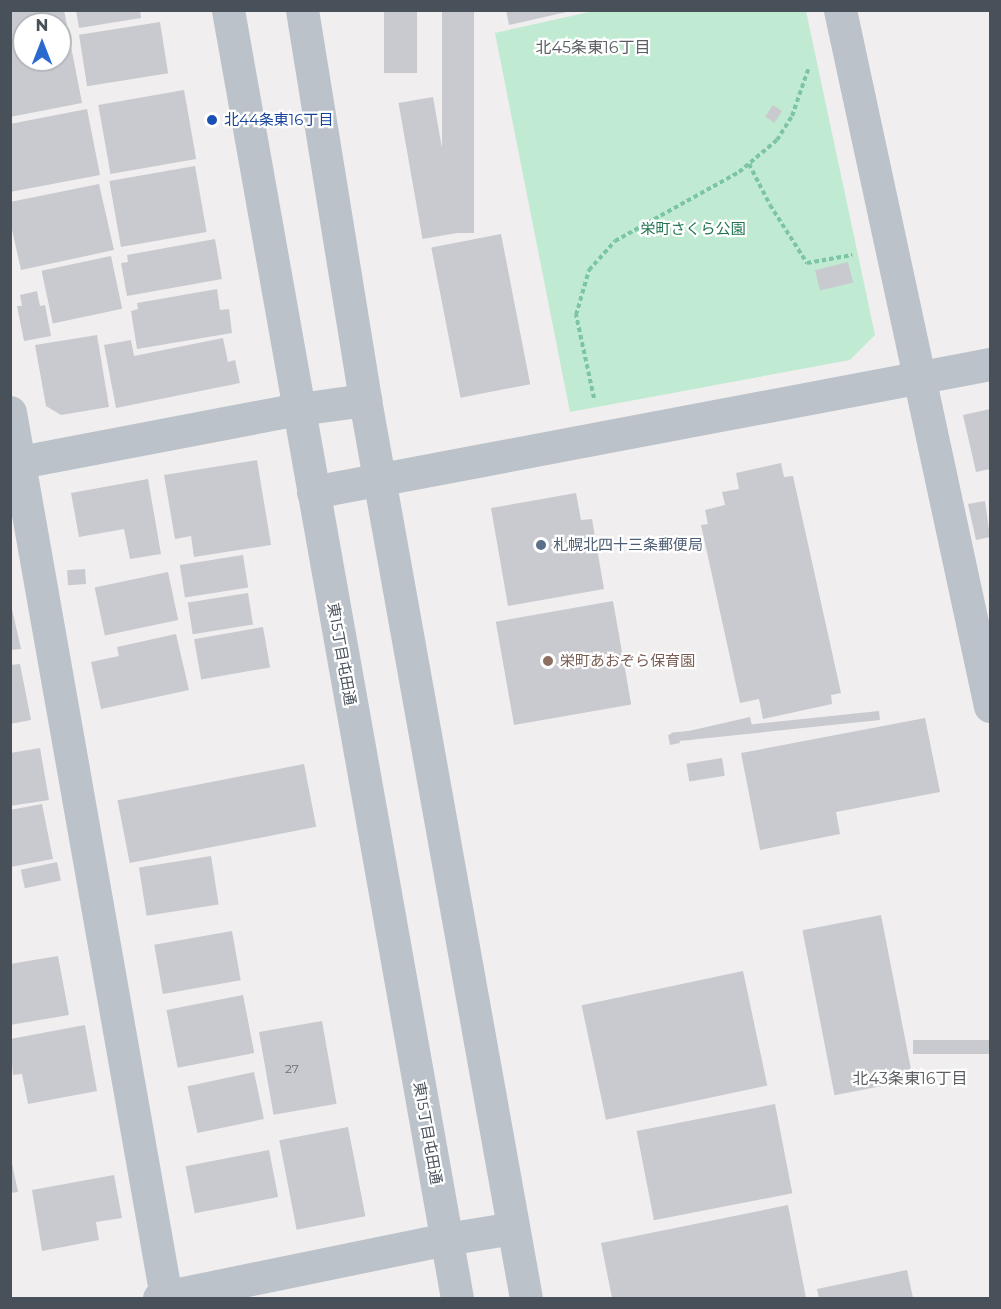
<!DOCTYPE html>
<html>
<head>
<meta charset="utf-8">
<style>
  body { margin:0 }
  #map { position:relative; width:1001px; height:1309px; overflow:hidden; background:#f0eeee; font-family:Montserrat,"Noto Sans JP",sans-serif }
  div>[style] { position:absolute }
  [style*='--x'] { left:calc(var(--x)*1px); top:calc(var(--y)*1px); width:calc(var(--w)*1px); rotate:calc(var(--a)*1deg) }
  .green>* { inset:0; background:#c0ead2 }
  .building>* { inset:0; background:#c9cad0; transform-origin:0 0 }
  .path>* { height:4px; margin-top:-2px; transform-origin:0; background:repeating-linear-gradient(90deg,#7cc5a4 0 4.5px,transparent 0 7.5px) }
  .minor>* { height:33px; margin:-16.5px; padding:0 16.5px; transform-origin:16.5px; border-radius:16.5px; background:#bbc2ca }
  .dots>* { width:16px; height:16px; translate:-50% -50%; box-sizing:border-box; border:3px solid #fff; border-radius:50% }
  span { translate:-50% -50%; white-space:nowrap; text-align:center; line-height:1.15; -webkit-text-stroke:4.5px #fff; paint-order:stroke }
  .number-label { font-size:12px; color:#686e78 }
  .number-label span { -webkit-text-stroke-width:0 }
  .transit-label { font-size:15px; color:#164399 }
  .left { translate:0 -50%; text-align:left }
  .park-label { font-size:15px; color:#1f744e }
  .service-label { font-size:15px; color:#4e5e75 }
  .street-label { font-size:15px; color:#48505a }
  .education-label { font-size:15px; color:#785e54 }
  .neighbourhood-label { font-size:16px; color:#5b5e62 }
  .frame { position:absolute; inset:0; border:12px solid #48505a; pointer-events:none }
  .north { position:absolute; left:12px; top:12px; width:60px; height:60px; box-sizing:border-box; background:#fff; border:2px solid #b6b9bd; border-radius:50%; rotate:0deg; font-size:16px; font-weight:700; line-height:24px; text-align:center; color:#48505a }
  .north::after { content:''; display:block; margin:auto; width:21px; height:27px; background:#2a6acf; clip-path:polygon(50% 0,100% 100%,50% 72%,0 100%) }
</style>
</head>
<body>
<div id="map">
  <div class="green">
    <i style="clip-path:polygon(594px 11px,806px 11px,875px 335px,850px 360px,570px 412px,495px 33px)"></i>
  </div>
  <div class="building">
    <i style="clip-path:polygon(evenodd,10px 10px,64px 10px,82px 103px,10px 117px,10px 10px,24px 24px,60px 24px,60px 60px,24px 60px,24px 24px)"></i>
    <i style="clip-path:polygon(76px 10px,140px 10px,141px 18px,79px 28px)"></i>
    <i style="left:384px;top:10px;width:33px;height:63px"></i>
    <i style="left:442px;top:10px;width:32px;height:223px"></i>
    <i style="clip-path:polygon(506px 10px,571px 10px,571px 11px,509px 25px)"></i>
    <i style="left:160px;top:22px;width:52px;height:82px;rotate:81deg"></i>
    <i style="left:184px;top:90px;width:70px;height:87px;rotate:80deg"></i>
    <i style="left:433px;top:97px;width:138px;height:35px;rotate:80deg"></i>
    <i style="left:773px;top:105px;width:11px;height:14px;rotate:34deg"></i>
    <i style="clip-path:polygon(87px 109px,100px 175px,10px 192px,10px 124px)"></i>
    <i style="left:195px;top:166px;width:67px;height:87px;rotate:80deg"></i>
    <i style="clip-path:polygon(99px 184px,114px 250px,21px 270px,10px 221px,10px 202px)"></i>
    <i style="left:501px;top:234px;width:153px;height:71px;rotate:79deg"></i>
    <i style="clip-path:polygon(215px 239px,222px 279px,127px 296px,121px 263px,128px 262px,127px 255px)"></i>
    <i style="left:111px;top:256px;width:54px;height:71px;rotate:78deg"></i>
    <i style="left:848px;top:262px;width:21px;height:34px;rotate:76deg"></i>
    <i style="clip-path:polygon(217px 289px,220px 310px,229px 309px,232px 333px,137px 349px,131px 311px,138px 309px,137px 303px)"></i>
    <i style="clip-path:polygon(37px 291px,40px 306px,45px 305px,51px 336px,24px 341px,17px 306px,22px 306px,20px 295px)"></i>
    <i style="clip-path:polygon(97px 335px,109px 407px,61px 415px,46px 406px,35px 345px)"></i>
    <i style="clip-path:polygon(223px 338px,228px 362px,235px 360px,240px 383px,116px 408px,104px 345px,131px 340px,134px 356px)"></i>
    <i style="clip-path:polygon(990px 409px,990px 469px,976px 472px,963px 415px)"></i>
    <i style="clip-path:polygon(257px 460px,271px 545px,194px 557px,191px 536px,175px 539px,164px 475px)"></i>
    <i style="clip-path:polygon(781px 463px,784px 477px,793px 476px,841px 693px,831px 695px,832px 704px,763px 719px,759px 699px,740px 703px,701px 525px,708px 524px,705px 510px,725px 505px,722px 492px,739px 489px,736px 473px)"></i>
    <i style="clip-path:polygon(148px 479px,161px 554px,130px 559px,124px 529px,79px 537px,71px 493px)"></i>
    <i style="clip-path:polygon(576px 493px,581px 520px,592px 519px,604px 589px,508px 606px,491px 508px)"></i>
    <i style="clip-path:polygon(985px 501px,990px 537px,976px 540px,968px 504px)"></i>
    <i style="left:243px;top:555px;width:33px;height:64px;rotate:81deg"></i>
    <i style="left:85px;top:569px;width:15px;height:18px;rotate:86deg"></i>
    <i style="left:168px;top:572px;width:49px;height:75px;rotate:78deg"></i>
    <i style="left:248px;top:593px;width:32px;height:61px;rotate:81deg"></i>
    <i style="clip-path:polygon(10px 600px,21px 649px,10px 650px)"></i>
    <i style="left:613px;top:601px;width:105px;height:119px;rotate:80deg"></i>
    <i style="left:263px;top:627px;width:41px;height:70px;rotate:80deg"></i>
    <i style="clip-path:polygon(176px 634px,189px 690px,101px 709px,91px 662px,119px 656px,117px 647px)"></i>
    <i style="clip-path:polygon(20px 664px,31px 720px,10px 724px,10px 665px)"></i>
    <i style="left:879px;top:711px;width:9px;height:209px;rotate:84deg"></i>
    <i style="left:750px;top:717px;width:9px;height:66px;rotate:77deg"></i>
    <i style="clip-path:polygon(925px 718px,940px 792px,836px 812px,840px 834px,760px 850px,741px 753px)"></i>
    <i style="clip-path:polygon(677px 732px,680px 743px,670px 745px,668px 735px)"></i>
    <i style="clip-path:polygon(40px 748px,49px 800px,10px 806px,10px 753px)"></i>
    <i style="left:722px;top:758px;width:18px;height:36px;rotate:81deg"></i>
    <i style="left:304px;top:764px;width:64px;height:190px;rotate:79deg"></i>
    <i style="clip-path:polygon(42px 804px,53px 859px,10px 867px,10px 810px)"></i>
    <i style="left:211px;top:856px;width:49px;height:73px;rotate:81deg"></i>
    <i style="left:57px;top:862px;width:19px;height:37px;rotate:78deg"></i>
    <i style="left:881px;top:915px;width:168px;height:80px;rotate:79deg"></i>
    <i style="left:232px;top:931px;width:50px;height:79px;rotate:80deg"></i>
    <i style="clip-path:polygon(58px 956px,69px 1015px,10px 1025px,10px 964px)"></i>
    <i style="left:743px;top:971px;width:117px;height:165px;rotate:78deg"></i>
    <i style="left:243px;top:995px;width:59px;height:78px;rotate:79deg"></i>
    <i style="left:322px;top:1021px;width:84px;height:64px;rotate:80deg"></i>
    <i style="clip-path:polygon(85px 1025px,97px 1091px,28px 1104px,22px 1074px,13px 1075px,10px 1039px)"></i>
    <i style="left:990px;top:1040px;width:14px;height:77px;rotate:90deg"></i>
    <i style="left:254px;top:1072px;width:48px;height:68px;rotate:78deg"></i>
    <i style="left:775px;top:1104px;width:91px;height:141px;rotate:79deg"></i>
    <i style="left:348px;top:1127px;width:91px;height:70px;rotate:79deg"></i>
    <i style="left:269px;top:1150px;width:48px;height:85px;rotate:79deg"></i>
    <i style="clip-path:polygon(10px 1154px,18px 1192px,10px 1193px)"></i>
    <i style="clip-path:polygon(114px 1175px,122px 1218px,96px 1222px,99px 1240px,42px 1251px,32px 1190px)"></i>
    <i style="clip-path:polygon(788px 1205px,806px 1298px,612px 1298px,601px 1243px)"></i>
    <i style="clip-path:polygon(907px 1270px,913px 1298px,819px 1298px,817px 1289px)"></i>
  </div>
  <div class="path">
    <i style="--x:749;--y:164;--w:46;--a:62.9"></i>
    <i style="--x:770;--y:205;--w:69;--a:57.5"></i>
    <i style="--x:807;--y:263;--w:46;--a:-10.1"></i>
    <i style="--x:594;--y:398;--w:85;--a:-102.2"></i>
    <i style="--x:576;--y:315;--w:47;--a:-73.9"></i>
    <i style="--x:589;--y:270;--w:39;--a:-48"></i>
    <i style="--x:615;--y:241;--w:142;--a:-29.1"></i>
    <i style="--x:739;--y:172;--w:50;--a:-40.1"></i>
    <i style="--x:777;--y:140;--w:28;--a:-58"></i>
    <i style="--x:792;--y:116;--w:52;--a:-70.9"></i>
  </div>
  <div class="minor">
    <i style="--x:228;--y:10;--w:1308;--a:79.92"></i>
    <i style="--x:302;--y:10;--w:395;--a:80.8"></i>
    <i style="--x:365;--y:400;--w:912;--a:79.84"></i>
    <i style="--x:840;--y:10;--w:712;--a:77.84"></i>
    <i style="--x:10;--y:412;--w:899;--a:80"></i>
    <i style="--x:10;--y:464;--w:294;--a:-10.8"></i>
    <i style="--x:299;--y:409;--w:67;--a:-7.8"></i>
    <i style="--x:313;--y:492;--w:689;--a:-10.71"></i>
    <i style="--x:159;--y:1298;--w:293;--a:-11.6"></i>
    <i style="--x:446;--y:1239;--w:68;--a:-9.3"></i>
  </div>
  <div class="dots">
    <i style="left:212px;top:120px;background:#1a4fb4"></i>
    <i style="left:541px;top:545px;background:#5c6f8a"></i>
    <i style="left:548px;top:661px;background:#8d6e63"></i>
  </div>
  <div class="number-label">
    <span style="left:292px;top:1069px">27</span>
  </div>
  <div class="transit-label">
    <span class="left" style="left:224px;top:120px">北44条東16丁目</span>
  </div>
  <div class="park-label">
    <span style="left:693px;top:229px">栄町さくら公園</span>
  </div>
  <div class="service-label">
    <span class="left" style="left:553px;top:545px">札幌北四十三条郵便局</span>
  </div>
  <div class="street-label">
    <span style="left:342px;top:654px;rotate:80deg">東15丁目屯田通</span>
    <span style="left:428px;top:1133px;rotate:80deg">東15丁目屯田通</span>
  </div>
  <div class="education-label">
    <span class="left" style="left:560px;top:661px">栄町あおぞら保育園</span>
  </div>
  <div class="neighbourhood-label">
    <span style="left:593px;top:48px">北45条東16丁目</span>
    <span style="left:910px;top:1079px">北43条東16丁目</span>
  </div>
  <div class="frame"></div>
  <div class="north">N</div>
</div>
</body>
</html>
